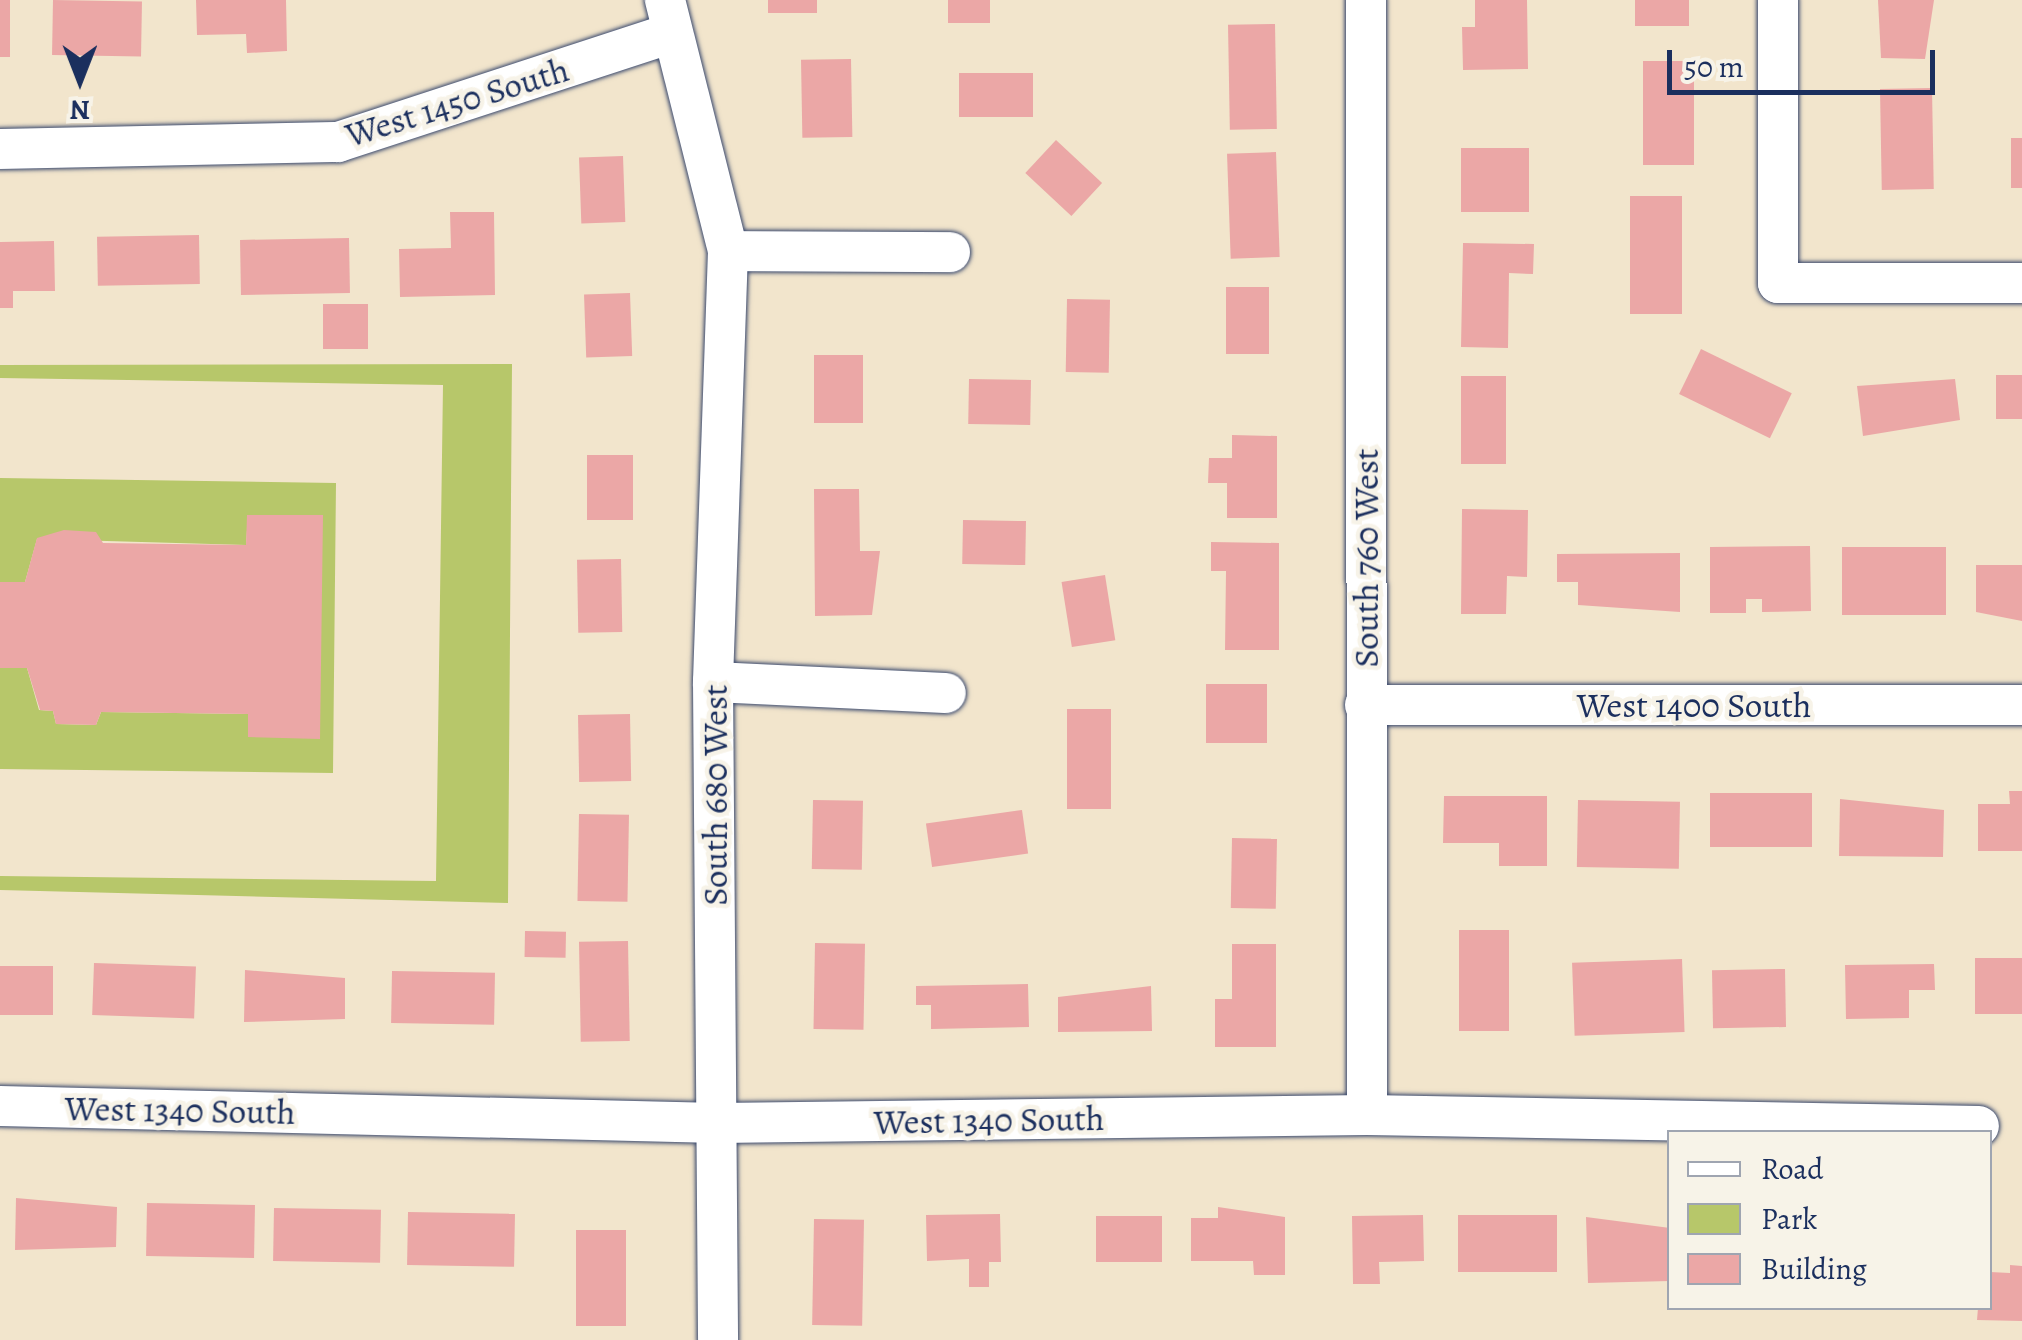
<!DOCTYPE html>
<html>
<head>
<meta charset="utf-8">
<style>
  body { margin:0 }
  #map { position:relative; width:2022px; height:1340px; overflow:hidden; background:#f2e5cc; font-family:Alegreya,serif }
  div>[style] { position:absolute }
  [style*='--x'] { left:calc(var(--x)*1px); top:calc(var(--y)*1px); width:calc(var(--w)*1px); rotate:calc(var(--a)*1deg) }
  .green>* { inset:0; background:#b7c76a }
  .building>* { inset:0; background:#eba7a6; transform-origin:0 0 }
  .roads { filter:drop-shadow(0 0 2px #3b4a6e) drop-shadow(0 0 2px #3b4a6e) }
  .minor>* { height:40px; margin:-20px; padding:0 20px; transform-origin:20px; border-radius:20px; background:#fff }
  span { translate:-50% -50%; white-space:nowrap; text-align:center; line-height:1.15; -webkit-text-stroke:9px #f7f3e8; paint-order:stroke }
  .street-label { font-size:35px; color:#1b2f5e }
  .legend { position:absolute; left:1667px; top:1130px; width:325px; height:180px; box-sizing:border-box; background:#f7f3e8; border:2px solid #9fa5b1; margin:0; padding:12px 18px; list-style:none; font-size:30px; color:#1b2f5e }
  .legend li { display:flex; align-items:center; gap:20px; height:50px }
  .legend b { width:50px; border:2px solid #9fa5b1 }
  .north { position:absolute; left:30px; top:30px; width:100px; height:100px; -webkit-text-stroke:8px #f7f3e8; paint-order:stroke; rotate:180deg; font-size:28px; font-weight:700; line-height:40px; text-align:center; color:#1b2f5e }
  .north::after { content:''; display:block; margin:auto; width:35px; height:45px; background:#1b2f5e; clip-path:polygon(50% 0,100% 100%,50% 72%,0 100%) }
  .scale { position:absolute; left:1667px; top:50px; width:268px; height:45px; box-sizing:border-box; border:5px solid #1b2f5e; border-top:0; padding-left:12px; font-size:30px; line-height:35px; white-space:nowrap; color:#1b2f5e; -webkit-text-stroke:8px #f7f3e8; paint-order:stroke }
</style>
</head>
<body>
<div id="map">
  <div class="green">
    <i style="clip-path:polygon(512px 364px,508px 903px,0 890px,0 876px,436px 881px,443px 385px,0 378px,0 365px)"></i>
    <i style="clip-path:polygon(0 478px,336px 483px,333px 773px,0 769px,0 668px,27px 668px,39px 710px,53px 711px,56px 724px,96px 725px,101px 712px,248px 714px,248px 737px,322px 515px,248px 515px,246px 545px,37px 539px,25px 582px,0 582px)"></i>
  </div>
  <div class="building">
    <i style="left:0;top:0;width:10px;height:57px"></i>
    <i style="left:53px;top:0;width:89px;height:55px;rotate:1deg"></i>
    <i style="clip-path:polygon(196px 0,286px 0,287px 51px,247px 53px,246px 34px,197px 35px)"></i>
    <i style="left:768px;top:0;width:49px;height:13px"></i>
    <i style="left:948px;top:0;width:42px;height:23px"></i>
    <i style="clip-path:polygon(1475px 0,1527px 0,1528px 69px,1463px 70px,1462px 27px,1475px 27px)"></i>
    <i style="left:1635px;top:0;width:54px;height:26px"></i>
    <i style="clip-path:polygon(1878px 0,1934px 0,1925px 59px,1881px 58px)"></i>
    <i style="left:1275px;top:24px;width:105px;height:47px;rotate:89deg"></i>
    <i style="left:851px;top:59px;width:78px;height:50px;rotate:89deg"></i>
    <i style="left:1643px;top:61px;width:51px;height:104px"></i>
    <i style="left:959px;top:73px;width:74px;height:44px"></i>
    <i style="left:1932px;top:88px;width:101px;height:52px;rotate:89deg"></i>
    <i style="left:2011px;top:138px;width:11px;height:50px"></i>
    <i style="left:1056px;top:140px;width:63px;height:45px;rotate:43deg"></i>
    <i style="left:1461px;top:148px;width:68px;height:64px"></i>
    <i style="left:1276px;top:152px;width:105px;height:49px;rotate:88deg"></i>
    <i style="left:623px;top:156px;width:66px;height:44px;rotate:88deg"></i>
    <i style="left:1630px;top:196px;width:52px;height:118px"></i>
    <i style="clip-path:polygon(450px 212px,494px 212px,495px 295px,400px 297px,399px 249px,451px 248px)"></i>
    <i style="left:199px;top:235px;width:49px;height:102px;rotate:89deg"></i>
    <i style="left:349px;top:238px;width:55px;height:109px;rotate:89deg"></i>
    <i style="clip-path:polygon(54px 241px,55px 291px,13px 291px,13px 308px,0 308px,0 242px)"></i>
    <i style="clip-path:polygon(1463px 243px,1534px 244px,1533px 274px,1509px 273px,1508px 348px,1461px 347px)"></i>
    <i style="left:1226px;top:287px;width:43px;height:67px"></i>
    <i style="left:630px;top:293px;width:63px;height:46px;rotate:88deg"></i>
    <i style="left:1067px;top:299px;width:43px;height:73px;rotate:1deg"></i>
    <i style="left:323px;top:304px;width:45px;height:45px"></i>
    <i style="left:1701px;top:349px;width:101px;height:50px;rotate:26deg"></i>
    <i style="left:863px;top:355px;width:68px;height:49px;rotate:90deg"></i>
    <i style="left:1996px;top:375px;width:26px;height:44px"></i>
    <i style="left:1461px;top:376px;width:45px;height:88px"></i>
    <i style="left:969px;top:379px;width:62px;height:45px;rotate:1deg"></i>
    <i style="clip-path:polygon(1955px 379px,1960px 420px,1863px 436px,1857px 386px)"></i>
    <i style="clip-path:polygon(1232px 435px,1277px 436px,1277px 518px,1227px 518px,1227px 483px,1208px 483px,1209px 458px,1232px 458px)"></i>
    <i style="left:587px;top:455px;width:46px;height:65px"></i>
    <i style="clip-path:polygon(814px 489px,859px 489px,860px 551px,880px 551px,872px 615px,815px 616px)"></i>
    <i style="clip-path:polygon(1462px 509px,1528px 510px,1527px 577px,1507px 576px,1506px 614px,1461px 614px)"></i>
    <i style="clip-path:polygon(247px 515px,323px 515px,320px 739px,248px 737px,248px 714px,101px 712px,96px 725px,56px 724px,53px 711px,40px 710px,27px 668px,0 668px,0 582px,25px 582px,37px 538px,64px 530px,96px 532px,103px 543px,246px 545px)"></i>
    <i style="left:963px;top:520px;width:63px;height:44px;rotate:1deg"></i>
    <i style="clip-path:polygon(1211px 542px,1279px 543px,1279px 650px,1225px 650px,1226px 571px,1211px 571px)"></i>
    <i style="clip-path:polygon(1810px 546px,1811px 611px,1762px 612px,1762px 599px,1746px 599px,1746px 613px,1710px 613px,1710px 547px)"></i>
    <i style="left:1842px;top:547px;width:104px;height:68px"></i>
    <i style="clip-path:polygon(1680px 553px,1680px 612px,1578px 605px,1578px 582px,1557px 582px,1557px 554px)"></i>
    <i style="left:621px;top:559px;width:73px;height:44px;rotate:89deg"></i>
    <i style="clip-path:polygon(1976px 565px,2022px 565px,2022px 621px,1976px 612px)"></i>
    <i style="left:1105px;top:575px;width:66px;height:44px;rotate:81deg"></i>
    <i style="left:1206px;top:684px;width:61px;height:59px"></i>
    <i style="left:1067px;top:709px;width:44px;height:100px"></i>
    <i style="left:630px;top:714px;width:67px;height:52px;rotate:89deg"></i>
    <i style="clip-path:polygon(2009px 791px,2022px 791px,2022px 851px,1978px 851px,1978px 804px,2010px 804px)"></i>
    <i style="left:1812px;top:793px;width:54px;height:102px;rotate:90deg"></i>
    <i style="clip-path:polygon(1444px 796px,1547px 796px,1547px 866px,1499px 866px,1499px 843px,1443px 843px)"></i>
    <i style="clip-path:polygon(1840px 799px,1944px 810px,1943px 857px,1839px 856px)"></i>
    <i style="left:813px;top:800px;width:50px;height:69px;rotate:1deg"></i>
    <i style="left:1578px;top:800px;width:102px;height:67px;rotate:1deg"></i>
    <i style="left:1022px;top:810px;width:44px;height:97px;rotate:82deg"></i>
    <i style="left:579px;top:814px;width:50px;height:87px;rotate:1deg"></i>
    <i style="left:1232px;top:838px;width:45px;height:70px;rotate:1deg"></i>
    <i style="left:1459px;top:930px;width:50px;height:101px"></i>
    <i style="left:525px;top:931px;width:41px;height:26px;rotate:1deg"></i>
    <i style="left:628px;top:941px;width:100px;height:49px;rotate:89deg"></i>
    <i style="left:815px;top:943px;width:50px;height:86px;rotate:1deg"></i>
    <i style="clip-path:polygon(1232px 944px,1276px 944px,1276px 1047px,1215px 1047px,1215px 999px,1232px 999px)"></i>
    <i style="left:2022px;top:958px;width:56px;height:47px;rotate:90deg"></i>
    <i style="left:1682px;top:959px;width:73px;height:110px;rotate:88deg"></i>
    <i style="left:94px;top:963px;width:102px;height:52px;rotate:2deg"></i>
    <i style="clip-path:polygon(1934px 964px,1935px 990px,1909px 990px,1909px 1018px,1846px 1019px,1845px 965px)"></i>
    <i style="left:0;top:966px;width:53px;height:49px"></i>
    <i style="left:1785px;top:969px;width:58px;height:73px;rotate:89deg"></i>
    <i style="clip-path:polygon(245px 970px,345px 978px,345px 1019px,244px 1022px)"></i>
    <i style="left:392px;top:971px;width:103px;height:52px;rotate:1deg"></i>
    <i style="clip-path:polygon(1028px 984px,1029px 1027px,931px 1029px,931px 1005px,916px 1005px,916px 986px)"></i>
    <i style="clip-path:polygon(1151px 986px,1152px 1031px,1058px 1032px,1058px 997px)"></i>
    <i style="clip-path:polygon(16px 1198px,117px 1207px,116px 1247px,15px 1250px)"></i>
    <i style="left:147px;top:1203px;width:108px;height:53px;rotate:1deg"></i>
    <i style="clip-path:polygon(1218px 1207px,1285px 1217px,1285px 1275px,1254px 1275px,1253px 1261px,1191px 1261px,1191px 1218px,1218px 1218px)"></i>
    <i style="left:274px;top:1208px;width:107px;height:53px;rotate:1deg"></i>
    <i style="left:408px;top:1212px;width:107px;height:53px;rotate:1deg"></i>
    <i style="clip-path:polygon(1000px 1214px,1001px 1262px,989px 1262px,989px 1287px,969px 1287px,969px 1259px,927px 1261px,926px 1215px)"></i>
    <i style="clip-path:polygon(1423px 1215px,1424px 1261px,1379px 1262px,1380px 1284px,1353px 1284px,1352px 1216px)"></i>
    <i style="left:1458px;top:1215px;width:99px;height:57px"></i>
    <i style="left:1162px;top:1216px;width:46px;height:66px;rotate:90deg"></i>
    <i style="clip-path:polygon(1586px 1217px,1670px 1228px,1670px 1281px,1588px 1283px)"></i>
    <i style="left:814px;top:1219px;width:50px;height:106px;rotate:1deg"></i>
    <i style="left:576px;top:1230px;width:50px;height:96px"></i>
    <i style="clip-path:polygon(2010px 1265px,2022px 1266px,2022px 1321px,1977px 1320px,1978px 1308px,1990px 1308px,1990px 1272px,2010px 1273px)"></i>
  </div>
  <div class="roads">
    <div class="minor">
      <i style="--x:665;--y:0;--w:259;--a:75.9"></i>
      <i style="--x:728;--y:251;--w:431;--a:92"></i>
      <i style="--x:713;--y:682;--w:658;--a:89.56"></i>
      <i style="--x:1366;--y:0;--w:1115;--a:89.95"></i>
      <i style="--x:1778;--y:0;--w:283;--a:90"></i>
      <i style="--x:1778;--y:283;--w:244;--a:0"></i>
      <i style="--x:0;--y:149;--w:338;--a:-1.2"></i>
      <i style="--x:338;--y:142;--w:348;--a:-18.1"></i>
      <i style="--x:728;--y:251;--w:222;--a:0.3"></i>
      <i style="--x:713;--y:682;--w:233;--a:2.7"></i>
      <i style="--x:1365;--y:705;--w:657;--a:0"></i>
      <i style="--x:0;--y:1106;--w:718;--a:1.36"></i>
      <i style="--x:718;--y:1123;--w:649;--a:-0.71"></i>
      <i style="--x:1367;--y:1115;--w:612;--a:1.03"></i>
    </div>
  </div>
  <div class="street-label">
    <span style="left:457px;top:102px;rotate:-17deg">West 1450 South</span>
    <span style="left:1366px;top:558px;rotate:-90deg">South 760 West</span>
    <span style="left:1694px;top:705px">West 1400 South</span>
    <span style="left:715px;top:795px;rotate:-90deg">South 680 West</span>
    <span style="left:180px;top:1110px;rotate:1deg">West 1340 South</span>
    <span style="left:989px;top:1120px;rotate:-1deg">West 1340 South</span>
  </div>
  <ul class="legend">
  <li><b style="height:12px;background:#fff"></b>Road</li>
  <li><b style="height:28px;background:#b7c76a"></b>Park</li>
  <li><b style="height:28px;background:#eba7a6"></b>Building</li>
  </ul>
  <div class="north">N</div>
  <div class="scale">50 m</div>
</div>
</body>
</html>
